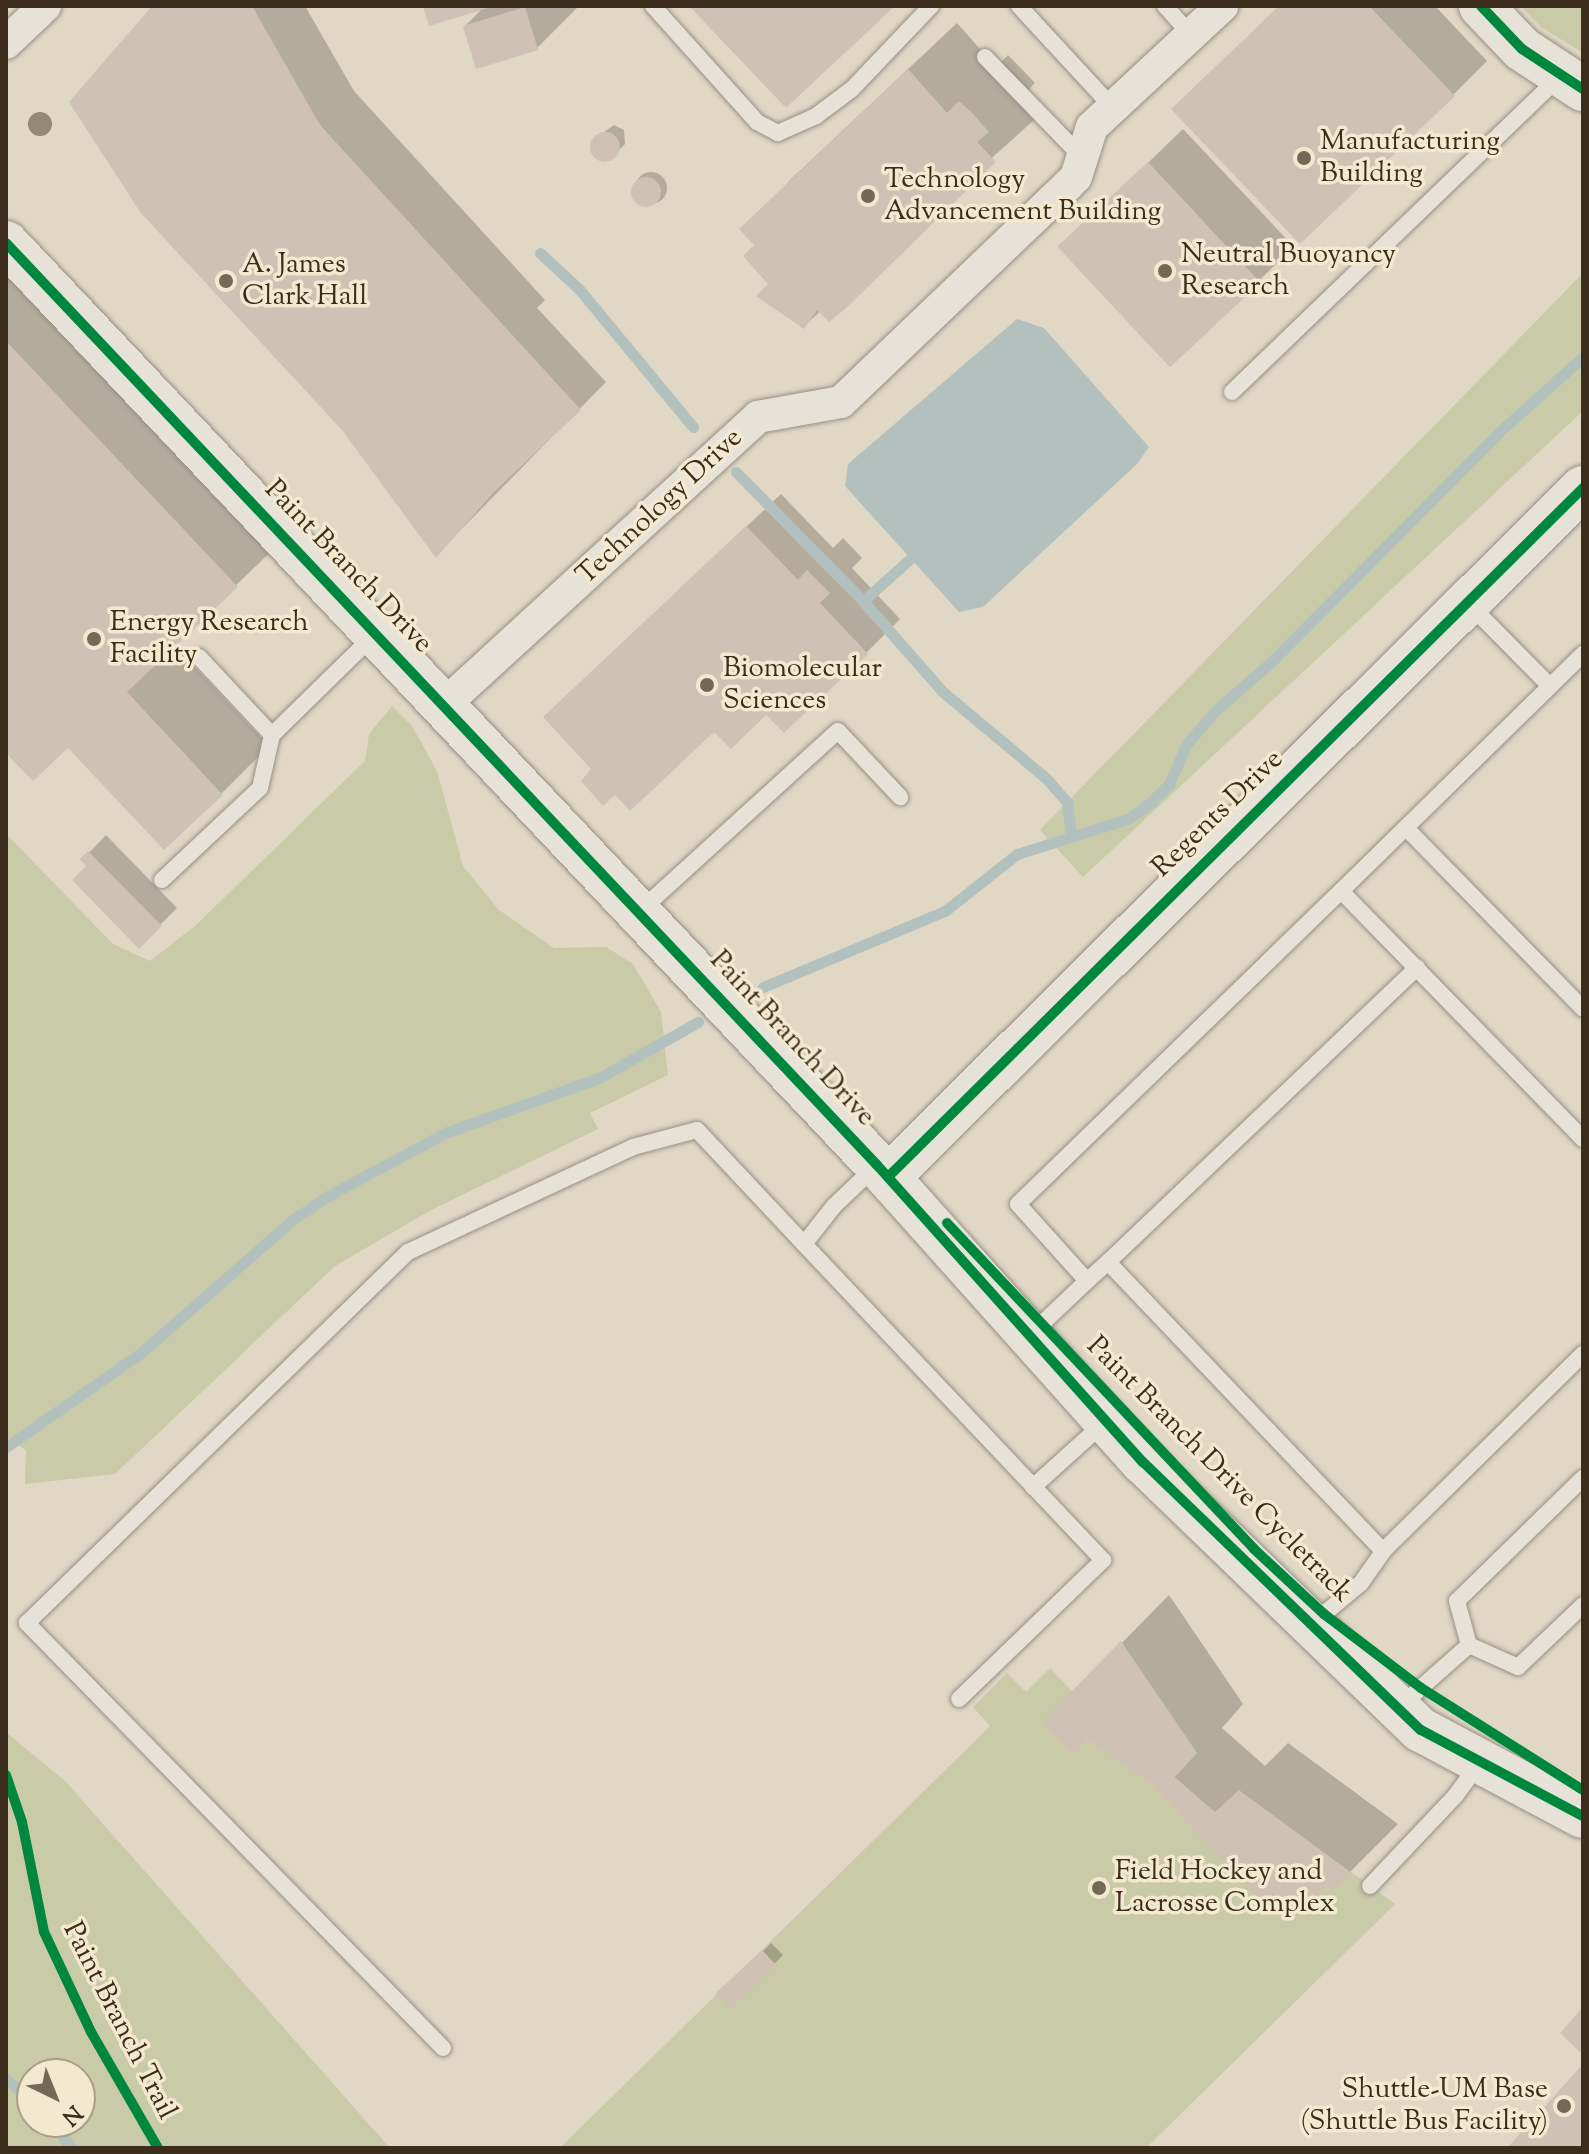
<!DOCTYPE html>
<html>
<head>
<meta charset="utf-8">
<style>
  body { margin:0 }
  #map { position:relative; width:1589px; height:2154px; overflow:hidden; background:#e0d7c4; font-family:"Sorts Mill Goudy",serif }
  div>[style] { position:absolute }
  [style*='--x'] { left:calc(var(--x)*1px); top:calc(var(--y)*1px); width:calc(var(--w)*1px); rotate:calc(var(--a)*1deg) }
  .green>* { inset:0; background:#c9caa7 }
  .water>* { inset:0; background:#b3c1be }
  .shadow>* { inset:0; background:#0003; transform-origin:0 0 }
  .round { border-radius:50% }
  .stream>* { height:11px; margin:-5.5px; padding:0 5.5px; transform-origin:5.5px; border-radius:5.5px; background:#b3c1be }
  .building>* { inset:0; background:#d0c1b5; transform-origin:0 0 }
  .roads { filter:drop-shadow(0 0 2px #979084) drop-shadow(0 0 2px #979084) }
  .lane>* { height:16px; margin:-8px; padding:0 8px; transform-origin:8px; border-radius:8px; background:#e7e2d8 }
  .street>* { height:32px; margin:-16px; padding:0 16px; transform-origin:16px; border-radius:16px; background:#e7e2d8 }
  .secondary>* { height:44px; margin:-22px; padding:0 22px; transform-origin:22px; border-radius:22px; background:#e7e2d8 }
  .cycleway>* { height:10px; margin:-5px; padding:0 5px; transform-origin:5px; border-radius:5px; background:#00873e }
  .trees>* { width:24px; height:24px; margin:-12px; border-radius:50%; background:#948974 }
  .dots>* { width:22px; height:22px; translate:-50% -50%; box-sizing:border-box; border:4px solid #f3e8d0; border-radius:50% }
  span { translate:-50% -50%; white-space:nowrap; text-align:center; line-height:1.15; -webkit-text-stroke:7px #f3e8d0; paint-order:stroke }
  .poi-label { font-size:28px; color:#3c2c1c }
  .left { translate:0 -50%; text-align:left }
  .right { translate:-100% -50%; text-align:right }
  .street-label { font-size:28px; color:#3c2c1c }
  .frame { position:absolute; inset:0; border:8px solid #3c2c1c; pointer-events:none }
  .north { position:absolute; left:16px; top:2058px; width:80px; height:80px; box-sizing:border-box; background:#f3e8d0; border:2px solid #aa9d88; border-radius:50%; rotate:137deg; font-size:22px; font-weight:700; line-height:32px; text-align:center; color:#3c2c1c }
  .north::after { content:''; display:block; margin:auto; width:28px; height:36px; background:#756857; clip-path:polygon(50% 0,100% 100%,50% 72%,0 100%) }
</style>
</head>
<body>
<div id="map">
  <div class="green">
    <i style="clip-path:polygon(1521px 6px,1583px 6px,1583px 53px,1541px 27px)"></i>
    <i style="clip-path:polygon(1583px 273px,1583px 411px,1083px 877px,1040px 830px)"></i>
    <i style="clip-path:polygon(392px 706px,412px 726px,437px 771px,463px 866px,499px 910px,554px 948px,606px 947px,633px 964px,661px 1012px,668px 1075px,590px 1113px,598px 1129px,431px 1210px,335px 1266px,115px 1474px,25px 1484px,26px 1450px,6px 1438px,6px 834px,113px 944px,150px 961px,195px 926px,365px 761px,369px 734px)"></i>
    <i style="clip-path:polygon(1121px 1641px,1158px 1702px,1176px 1777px,1215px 1812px,1239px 1790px,1395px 1904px,1146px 2148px,560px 2148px,990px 1726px,973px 1707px,1007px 1673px,1026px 1692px,1050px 1668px,1072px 1691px)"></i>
    <i style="clip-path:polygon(evenodd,6px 1732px,65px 1781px,390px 2148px,6px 2148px,6px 1732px,80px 2074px,80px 2122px,32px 2122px,32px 2074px,80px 2074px)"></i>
  </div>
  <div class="water">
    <i style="clip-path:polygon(1017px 319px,1044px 328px,1149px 447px,1137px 464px,983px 607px,959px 612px,845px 486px,848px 464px)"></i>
  </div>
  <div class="shadow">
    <i style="clip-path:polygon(155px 6px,305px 6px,354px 91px,545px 300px,537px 308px,606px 382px,436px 555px)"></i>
    <i style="clip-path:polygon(425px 6px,579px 6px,537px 48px,465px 26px,484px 7px)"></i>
    <i style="clip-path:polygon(1280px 6px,1435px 6px,1487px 61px,1453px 95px)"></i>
    <i style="clip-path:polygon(957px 23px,996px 67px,1008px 55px,1035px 83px,1024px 94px,1042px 113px,804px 326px,770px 284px,757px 245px,789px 181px)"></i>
    <i style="clip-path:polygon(614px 125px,624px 130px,625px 144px,612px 158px,598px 157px,594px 139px)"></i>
    <i style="clip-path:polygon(1183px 129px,1294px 247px,1171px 364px,1095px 214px)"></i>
    <i class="round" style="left:635px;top:172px;width:32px;height:32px"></i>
    <i style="clip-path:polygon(6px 242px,285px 538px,174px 645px,269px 746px,221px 794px,68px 745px,6px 750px)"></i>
    <i style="clip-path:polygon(781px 494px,833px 548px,843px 538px,862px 558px,852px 568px,900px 619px,866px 653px,767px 712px,594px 769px,580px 684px)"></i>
    <i style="clip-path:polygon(106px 835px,177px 908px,139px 946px,83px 859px)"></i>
    <i style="clip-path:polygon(1169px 1595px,1243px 1704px,1222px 1728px,1265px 1766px,1288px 1743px,1398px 1824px,1333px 1889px,1153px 1782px,1088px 1736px,1044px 1722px)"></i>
    <i style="left:771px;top:1943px;width:17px;height:72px;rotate:45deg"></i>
  </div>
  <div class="stream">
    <i style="--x:540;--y:253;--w:53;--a:42.7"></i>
    <i style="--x:579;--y:289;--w:179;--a:50.4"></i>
    <i style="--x:736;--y:472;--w:181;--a:45.4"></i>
    <i style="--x:863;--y:601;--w:121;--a:48.7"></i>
    <i style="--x:943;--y:692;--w:134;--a:39.9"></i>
    <i style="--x:1046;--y:778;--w:32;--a:49"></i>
    <i style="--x:1067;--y:802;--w:34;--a:83"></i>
    <i style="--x:863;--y:601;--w:64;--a:-41.9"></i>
    <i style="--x:763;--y:987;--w:197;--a:-22.7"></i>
    <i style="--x:945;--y:911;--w:92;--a:-38.4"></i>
    <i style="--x:1017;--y:854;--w:116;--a:-17.5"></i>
    <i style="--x:1128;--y:819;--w:29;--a:-36"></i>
    <i style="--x:1151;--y:802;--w:25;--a:-45"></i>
    <i style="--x:1169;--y:784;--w:43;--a:-66.4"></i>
    <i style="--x:1186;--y:745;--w:45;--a:-49.5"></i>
    <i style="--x:1215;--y:711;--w:73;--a:-41.1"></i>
    <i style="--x:1270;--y:663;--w:325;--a:-45.2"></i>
    <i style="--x:1499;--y:432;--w:113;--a:-41.8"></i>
    <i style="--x:6;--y:1447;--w:166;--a:-34.9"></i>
    <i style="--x:142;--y:1352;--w:200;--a:-41.3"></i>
    <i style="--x:292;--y:1220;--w:43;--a:-33.7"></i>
    <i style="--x:328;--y:1196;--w:133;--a:-28.3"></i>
    <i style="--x:445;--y:1133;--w:164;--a:-19.7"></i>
    <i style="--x:599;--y:1078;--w:114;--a:-29.5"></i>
    <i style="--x:6;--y:2079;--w:34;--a:40"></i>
    <i style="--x:50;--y:2122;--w:34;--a:50"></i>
  </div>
  <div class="building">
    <i style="clip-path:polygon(152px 6px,252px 6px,320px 125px,581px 410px,493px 493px,436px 558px,342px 430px,140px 212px,69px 102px)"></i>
    <i style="clip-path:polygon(423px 6px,491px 6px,491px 7px,429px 26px)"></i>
    <i style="clip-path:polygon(689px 6px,895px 6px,786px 108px)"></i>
    <i style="clip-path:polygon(1279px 6px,1369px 6px,1455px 96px,1300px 244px,1171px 109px)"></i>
    <i style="left:525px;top:7px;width:45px;height:65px;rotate:73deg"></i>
    <i style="clip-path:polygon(908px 69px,947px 113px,959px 101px,974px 115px,989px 132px,977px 142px,996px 162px,845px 309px,829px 322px,817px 310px,804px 329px,756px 296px,768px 284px,743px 256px,754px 245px,739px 229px)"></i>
    <i class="round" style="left:590px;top:132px;width:30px;height:30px"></i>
    <i style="left:1148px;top:162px;width:165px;height:124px;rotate:47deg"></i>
    <i class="round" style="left:631px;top:177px;width:30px;height:30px"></i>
    <i style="clip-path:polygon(6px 341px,238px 587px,127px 692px,223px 795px,164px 850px,68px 748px,33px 781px,6px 753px)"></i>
    <i style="clip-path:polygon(746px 526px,798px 580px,807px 570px,830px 593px,820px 603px,868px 654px,784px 733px,766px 715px,731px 749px,714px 732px,630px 811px,615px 795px,603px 806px,581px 781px,591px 769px,543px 717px)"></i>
    <i style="clip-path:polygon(88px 851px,162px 926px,139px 949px,72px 880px,86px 866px,80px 859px)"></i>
    <i style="clip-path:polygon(1121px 1641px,1197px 1753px,1175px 1777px,1215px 1812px,1239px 1790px,1352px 1873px,1333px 1891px,1327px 1886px,1293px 1921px,1267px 1898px,1263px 1903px,1152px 1784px,1087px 1738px,1074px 1754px,1042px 1722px)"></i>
    <i style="left:762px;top:1950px;width:21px;height:63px;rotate:47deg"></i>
    <i style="clip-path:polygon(1583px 2007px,1583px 2055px,1560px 2033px)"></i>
    <i style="clip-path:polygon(1583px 2064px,1583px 2148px,1507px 2148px)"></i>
  </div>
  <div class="roads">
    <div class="lane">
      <i style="--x:653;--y:6;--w:156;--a:48.1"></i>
      <i style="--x:757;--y:122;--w:24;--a:28"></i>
      <i style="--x:778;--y:133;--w:42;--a:-24.1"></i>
      <i style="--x:816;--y:116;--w:45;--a:-36.9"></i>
      <i style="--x:852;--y:89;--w:115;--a:-46.4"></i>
      <i style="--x:1019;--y:6;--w:139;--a:47.3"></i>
      <i style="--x:1165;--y:6;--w:39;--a:48"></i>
      <i style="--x:985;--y:57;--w:139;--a:45.9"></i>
      <i style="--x:1232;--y:392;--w:455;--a:-43.9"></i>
      <i style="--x:1470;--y:605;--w:114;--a:45.4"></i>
      <i style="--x:199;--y:657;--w:107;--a:46.9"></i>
      <i style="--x:272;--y:735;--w:141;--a:-44.4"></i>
      <i style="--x:1406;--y:828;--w:253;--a:45.6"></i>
      <i style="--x:162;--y:880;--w:134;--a:-43.2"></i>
      <i style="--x:260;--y:788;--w:54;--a:-77.2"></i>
      <i style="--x:1341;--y:891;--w:339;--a:-44.4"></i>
      <i style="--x:641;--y:910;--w:266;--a:-42.3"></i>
      <i style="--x:838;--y:731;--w:91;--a:46.8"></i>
      <i style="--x:876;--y:1166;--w:58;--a:136.4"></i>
      <i style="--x:834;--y:1206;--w:48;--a:128.3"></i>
      <i style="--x:804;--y:1244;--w:435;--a:46.6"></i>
      <i style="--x:1103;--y:1560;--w:200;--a:136"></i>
      <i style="--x:1108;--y:1262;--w:427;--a:-43.6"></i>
      <i style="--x:1030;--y:1335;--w:79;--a:-43.5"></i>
      <i style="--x:1033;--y:1487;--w:97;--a:-42.1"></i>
      <i style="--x:1383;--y:1551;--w:399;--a:-133.6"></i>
      <i style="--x:1108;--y:1262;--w:28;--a:138"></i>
      <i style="--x:1087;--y:1281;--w:103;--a:-131.9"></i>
      <i style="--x:1018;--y:1204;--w:450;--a:-44.1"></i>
      <i style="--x:1341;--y:891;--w:347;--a:45.7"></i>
      <i style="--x:1313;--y:1623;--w:62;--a:-39.8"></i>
      <i style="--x:1361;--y:1583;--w:39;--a:-55"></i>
      <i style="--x:1383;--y:1551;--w:281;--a:-44.6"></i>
      <i style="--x:1469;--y:1645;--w:46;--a:-105.3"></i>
      <i style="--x:1457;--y:1601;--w:176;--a:-44.3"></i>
      <i style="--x:1469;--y:1645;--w:54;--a:24.2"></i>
      <i style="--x:1518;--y:1667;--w:90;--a:-43.6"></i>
      <i style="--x:1398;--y:1708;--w:95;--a:-41.6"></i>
      <i style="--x:1370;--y:1886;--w:125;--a:-46.6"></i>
      <i style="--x:1456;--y:1795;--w:39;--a:-54"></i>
      <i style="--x:443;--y:2048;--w:595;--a:-134.39"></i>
      <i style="--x:27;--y:1623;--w:532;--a:-44.24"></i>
      <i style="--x:408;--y:1252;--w:248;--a:-25"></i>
      <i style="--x:633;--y:1147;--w:66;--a:-14.9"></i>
      <i style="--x:697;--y:1130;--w:156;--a:46.8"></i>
    </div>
    <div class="street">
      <i style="--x:6;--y:43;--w:54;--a:-43.5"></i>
      <i style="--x:445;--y:704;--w:425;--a:-42.5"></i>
      <i style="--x:758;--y:417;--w:84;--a:-10.2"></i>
      <i style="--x:841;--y:402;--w:314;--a:-43.7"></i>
      <i style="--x:1068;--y:185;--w:11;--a:-45"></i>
      <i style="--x:1076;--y:177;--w:52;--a:-72.3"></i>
      <i style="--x:1092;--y:127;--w:178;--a:-42.9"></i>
    </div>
    <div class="secondary">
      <i style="--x:1481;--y:6;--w:59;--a:46.4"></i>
      <i style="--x:1522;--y:49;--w:73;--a:33.3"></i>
      <i style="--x:6;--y:243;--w:1268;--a:46.63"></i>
      <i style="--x:877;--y:1165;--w:399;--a:48.2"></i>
      <i style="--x:1143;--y:1462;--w:386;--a:44"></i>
      <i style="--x:1421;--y:1730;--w:183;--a:28"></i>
      <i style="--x:888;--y:1177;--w:979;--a:-44.75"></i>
    </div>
  </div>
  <div class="cycleway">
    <i style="--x:1481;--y:6;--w:59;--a:46.4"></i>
    <i style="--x:1522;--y:49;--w:73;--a:33.3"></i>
    <i style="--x:6;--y:243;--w:1268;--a:46.63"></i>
    <i style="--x:877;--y:1165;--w:399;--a:48.2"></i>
    <i style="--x:1143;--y:1462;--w:386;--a:44"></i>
    <i style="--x:1421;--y:1730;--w:183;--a:28"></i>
    <i style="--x:888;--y:1177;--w:979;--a:-44.75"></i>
    <i style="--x:947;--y:1223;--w:448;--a:46.7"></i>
    <i style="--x:1254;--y:1549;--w:96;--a:42.9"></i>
    <i style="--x:1324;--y:1614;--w:122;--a:37.3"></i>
    <i style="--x:1421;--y:1688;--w:191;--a:32.2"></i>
    <i style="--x:6;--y:1775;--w:50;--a:71.2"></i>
    <i style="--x:22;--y:1822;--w:112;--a:78.7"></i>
    <i style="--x:44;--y:1932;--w:110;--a:64.8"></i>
    <i style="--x:91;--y:2032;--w:134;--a:60"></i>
  </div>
  <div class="trees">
    <i style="left:40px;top:124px"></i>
  </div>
  <div class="dots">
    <i style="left:1304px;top:158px;background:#756857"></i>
    <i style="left:868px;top:196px;background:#756857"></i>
    <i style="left:1165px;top:271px;background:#756857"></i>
    <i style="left:226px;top:281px;background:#756857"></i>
    <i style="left:94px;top:639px;background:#756857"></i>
    <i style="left:707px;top:685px;background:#756857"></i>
    <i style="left:1099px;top:1888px;background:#756857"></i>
    <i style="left:1564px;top:2106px;background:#756857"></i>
  </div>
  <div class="poi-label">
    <span class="left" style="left:1320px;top:158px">Manufacturing<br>Building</span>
    <span class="left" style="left:884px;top:196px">Technology<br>Advancement Building</span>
    <span class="left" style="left:1181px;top:271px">Neutral Buoyancy<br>Research</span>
    <span class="left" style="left:242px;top:281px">A. James<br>Clark Hall</span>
    <span class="left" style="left:110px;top:639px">Energy Research<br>Facility</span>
    <span class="left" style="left:723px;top:685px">Biomolecular<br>Sciences</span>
    <span class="left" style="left:1115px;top:1888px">Field Hockey and<br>Lacrosse Complex</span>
    <span class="right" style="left:1548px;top:2106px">Shuttle-UM Base<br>(Shuttle Bus Facility)</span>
  </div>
  <div class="street-label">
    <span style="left:660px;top:507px;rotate:-43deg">Technology Drive</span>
    <span style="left:348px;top:567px;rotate:46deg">Paint Branch Drive</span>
    <span style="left:1218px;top:814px;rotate:-44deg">Regents Drive</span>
    <span style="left:792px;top:1039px;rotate:47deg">Paint Branch Drive</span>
    <span style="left:1219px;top:1470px;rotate:45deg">Paint Branch Drive Cycletrack</span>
    <span style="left:119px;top:2021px;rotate:63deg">Paint Branch Trail</span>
  </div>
  <div class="frame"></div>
  <div class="north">N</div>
</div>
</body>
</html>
